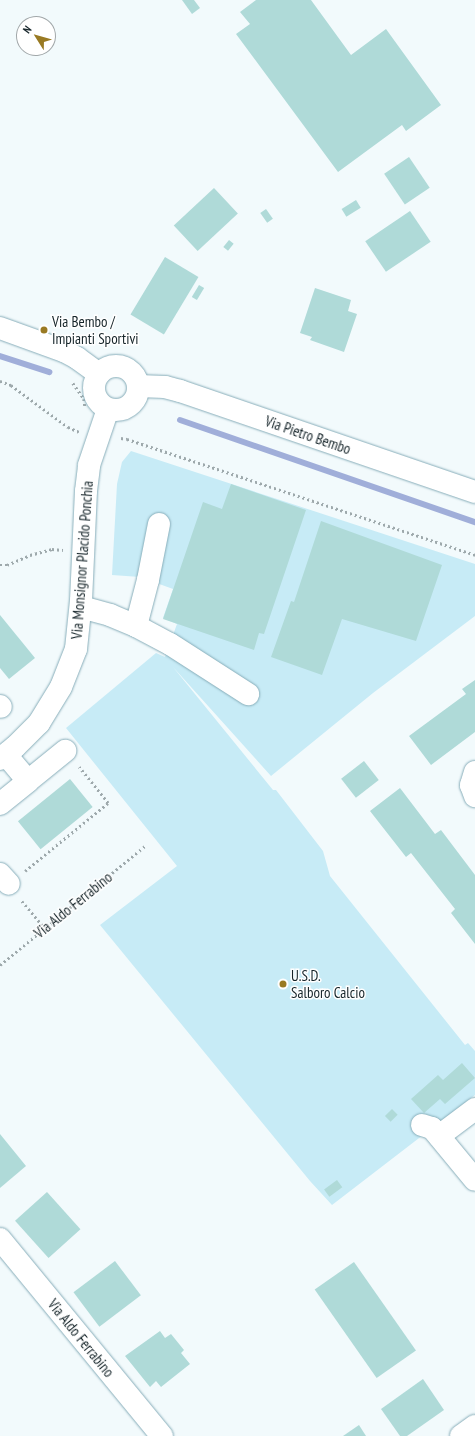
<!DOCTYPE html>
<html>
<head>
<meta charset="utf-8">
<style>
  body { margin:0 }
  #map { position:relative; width:475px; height:1436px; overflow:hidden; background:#f2fafc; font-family:"PT Sans Narrow",sans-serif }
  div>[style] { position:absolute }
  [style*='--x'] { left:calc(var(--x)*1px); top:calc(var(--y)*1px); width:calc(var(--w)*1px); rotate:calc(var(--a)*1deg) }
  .green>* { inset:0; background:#c7ebf6 }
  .stream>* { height:6px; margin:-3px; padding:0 3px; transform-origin:3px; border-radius:3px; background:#a0aed9 }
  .building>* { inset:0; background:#afdad8; transform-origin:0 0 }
  .path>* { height:2.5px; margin-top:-1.25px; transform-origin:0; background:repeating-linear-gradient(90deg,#9ea9ac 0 2px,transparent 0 5px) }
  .roads { filter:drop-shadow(0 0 1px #87adb9) drop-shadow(0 0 1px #87adb9) }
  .minor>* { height:22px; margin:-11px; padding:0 11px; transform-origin:11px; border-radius:11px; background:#fff }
  .major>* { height:22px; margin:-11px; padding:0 11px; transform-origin:11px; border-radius:11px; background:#fff }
  .major>.ring { margin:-11px; padding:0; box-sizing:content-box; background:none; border:22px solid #fff; border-radius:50% }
  .dots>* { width:11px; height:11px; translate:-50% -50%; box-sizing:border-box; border:2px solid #fff; border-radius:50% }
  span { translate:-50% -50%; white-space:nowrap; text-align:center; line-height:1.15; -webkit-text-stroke:3px #fff; paint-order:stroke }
  .poi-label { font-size:15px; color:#152429 }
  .left { translate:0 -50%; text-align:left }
  .street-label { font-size:15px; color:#152429 }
  .north { position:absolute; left:16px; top:16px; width:40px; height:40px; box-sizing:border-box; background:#fff; border:1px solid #a1a7a9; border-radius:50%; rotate:307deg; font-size:11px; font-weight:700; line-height:16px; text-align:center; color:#152429 }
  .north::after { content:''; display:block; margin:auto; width:14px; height:18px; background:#997a23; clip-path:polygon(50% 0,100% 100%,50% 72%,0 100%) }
</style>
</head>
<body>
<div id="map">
  <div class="green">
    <i style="clip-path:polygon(131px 451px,475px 564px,475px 616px,373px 693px,271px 776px,173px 667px,273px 790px,276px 790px,323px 851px,330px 876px,465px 1045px,468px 1043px,475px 1051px,475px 1095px,332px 1205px,310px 1181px,100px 925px,177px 866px,66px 728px,156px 653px,165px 657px,177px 624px,163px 618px,173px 589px,140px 577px,112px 575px,117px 484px,122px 462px)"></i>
  </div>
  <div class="stream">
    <i style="--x:0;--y:356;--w:52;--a:18.1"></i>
    <i style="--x:180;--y:420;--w:312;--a:19.1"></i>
  </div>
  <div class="building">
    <i style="clip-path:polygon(182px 0,194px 0,200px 8px,192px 14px)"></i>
    <i style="clip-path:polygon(256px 0,311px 0,351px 55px,386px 29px,441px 105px,406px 131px,402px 125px,338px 172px,236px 34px,250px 24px,240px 12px)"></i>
    <i style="left:409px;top:157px;width:37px;height:30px;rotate:56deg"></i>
    <i style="left:214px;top:188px;width:35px;height:55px;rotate:47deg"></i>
    <i style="left:356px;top:200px;width:9px;height:17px;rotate:58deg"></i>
    <i style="left:266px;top:209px;width:12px;height:7px;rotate:55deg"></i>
    <i style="left:410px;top:211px;width:37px;height:54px;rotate:56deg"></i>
    <i style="left:229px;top:240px;width:6px;height:9px;rotate:39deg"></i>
    <i style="left:165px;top:257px;width:39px;height:67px;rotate:31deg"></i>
    <i style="left:199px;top:285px;width:6px;height:14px;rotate:31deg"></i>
    <i style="clip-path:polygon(315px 288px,351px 300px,348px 311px,357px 314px,344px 352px,310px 340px,312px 337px,300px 333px)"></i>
    <i style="clip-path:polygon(231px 484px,306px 510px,264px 634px,259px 633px,254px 650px,163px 619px,203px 502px,222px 509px)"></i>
    <i style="clip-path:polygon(321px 521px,442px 565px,416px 641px,342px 619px,322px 675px,271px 657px,291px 601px,294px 602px)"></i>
    <i style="clip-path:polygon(0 615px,35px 658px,9px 679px,0 668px)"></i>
    <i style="clip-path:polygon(475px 680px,475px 732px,431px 765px,409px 736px,466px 694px,462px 689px)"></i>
    <i style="left:364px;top:761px;width:24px;height:29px;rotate:52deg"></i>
    <i style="left:70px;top:779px;width:36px;height:67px;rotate:51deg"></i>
    <i style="clip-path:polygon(400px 788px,435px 834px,441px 830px,475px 875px,475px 944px,451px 913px,455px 909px,411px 853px,406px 857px,370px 811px)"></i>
    <i style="clip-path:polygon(462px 1063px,475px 1078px,445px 1104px,440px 1099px,424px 1113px,411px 1099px,438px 1075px,443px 1080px)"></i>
    <i style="left:392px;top:1109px;width:8px;height:10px;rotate:45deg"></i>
    <i style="clip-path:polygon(0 1134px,26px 1166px,0 1188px)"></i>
    <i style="left:337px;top:1180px;width:9px;height:16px;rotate:54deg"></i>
    <i style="left:47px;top:1192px;width:50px;height:43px;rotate:48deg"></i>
    <i style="left:115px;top:1261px;width:43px;height:52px;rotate:53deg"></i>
    <i style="left:354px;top:1262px;width:108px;height:48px;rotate:55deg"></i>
    <i style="clip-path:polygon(160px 1331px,165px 1338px,171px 1334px,184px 1350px,181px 1353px,190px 1364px,161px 1387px,156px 1381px,150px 1387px,125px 1356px)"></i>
    <i style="clip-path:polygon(423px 1379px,444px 1410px,407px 1436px,400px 1436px,381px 1409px)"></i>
    <i style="clip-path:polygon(359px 1425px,366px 1436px,343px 1436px)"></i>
  </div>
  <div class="path">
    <i style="--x:0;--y:381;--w:12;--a:20"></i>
    <i style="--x:11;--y:385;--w:71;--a:36.4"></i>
    <i style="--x:68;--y:427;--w:12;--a:24"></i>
    <i style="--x:73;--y:383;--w:19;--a:55"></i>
    <i style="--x:84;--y:399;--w:7;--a:82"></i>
    <i style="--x:121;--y:438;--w:6;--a:9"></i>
    <i style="--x:127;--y:439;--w:367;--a:18.4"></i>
    <i style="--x:0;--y:565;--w:7;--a:0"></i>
    <i style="--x:7;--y:565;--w:25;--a:-23"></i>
    <i style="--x:30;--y:555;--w:23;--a:-15"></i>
    <i style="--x:52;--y:549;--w:11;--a:5"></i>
    <i style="--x:25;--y:871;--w:107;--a:-39.3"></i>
    <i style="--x:108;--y:803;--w:46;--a:-128.9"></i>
    <i style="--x:22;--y:901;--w:35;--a:50"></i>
    <i style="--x:0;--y:965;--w:188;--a:-39.4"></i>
  </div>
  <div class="roads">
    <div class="minor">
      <i style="--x:81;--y:607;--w:30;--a:15"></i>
      <i style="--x:110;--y:615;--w:28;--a:23"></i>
      <i style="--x:136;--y:626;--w:38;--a:28"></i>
      <i style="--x:170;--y:644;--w:93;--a:32.7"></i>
      <i style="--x:136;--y:626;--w:48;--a:-75.4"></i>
      <i style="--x:148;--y:580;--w:57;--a:-78.9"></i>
      <i style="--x:0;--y:706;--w:1;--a:45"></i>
      <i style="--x:0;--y:759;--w:19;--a:-39"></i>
      <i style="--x:15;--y:747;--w:34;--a:-45"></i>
      <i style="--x:39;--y:723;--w:42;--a:-58.6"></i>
      <i style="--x:61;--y:687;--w:41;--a:-68.5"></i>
      <i style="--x:76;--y:649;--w:48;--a:-84.1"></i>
      <i style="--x:81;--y:601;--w:110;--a:-87.4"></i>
      <i style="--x:86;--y:491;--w:26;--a:-83"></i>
      <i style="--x:89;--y:465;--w:59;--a:-71.3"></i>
      <i style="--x:475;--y:772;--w:14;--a:107"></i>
      <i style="--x:471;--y:785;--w:12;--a:70"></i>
      <i style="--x:28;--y:781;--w:48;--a:-39"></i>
      <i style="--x:0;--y:804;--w:36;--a:-39"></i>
      <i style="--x:28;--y:781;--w:34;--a:-130"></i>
      <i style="--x:0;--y:874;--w:13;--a:48"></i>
      <i style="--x:422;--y:1125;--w:10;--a:17"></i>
      <i style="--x:432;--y:1128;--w:67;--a:50.4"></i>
      <i style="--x:439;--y:1136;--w:45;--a:-36.9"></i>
      <i style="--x:0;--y:1239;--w:255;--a:50.6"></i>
      <i style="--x:461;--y:1436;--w:17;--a:-36"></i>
    </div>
    <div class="major">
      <i style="--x:0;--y:328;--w:68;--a:19.8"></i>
      <i style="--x:64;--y:351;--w:15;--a:28"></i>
      <i style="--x:77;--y:358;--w:27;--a:36"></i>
      <i class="ring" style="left:94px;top:366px;width:22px;height:22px"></i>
      <i style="--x:138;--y:386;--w:27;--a:2"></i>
      <i style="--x:165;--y:387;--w:16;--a:15"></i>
      <i style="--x:180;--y:391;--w:312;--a:18.9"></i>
    </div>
  </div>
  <div class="dots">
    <i style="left:44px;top:330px;background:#997a23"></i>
    <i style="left:283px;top:984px;background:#997a23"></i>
  </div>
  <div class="poi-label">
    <span class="left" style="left:52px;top:330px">Via Bembo /<br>Impianti Sportivi</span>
    <span class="left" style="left:291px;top:984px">U.S.D.<br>Salboro Calcio</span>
  </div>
  <div class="street-label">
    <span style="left:308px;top:435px;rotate:19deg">Via Pietro Bembo</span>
    <span style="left:82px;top:560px;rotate:-86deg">Via Monsignor Placido Ponchia</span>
    <span style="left:73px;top:905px;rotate:-39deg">Via Aldo Ferrabino</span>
    <span style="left:81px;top:1338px;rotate:51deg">Via Aldo Ferrabino</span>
  </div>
  <div class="north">N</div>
</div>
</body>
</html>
